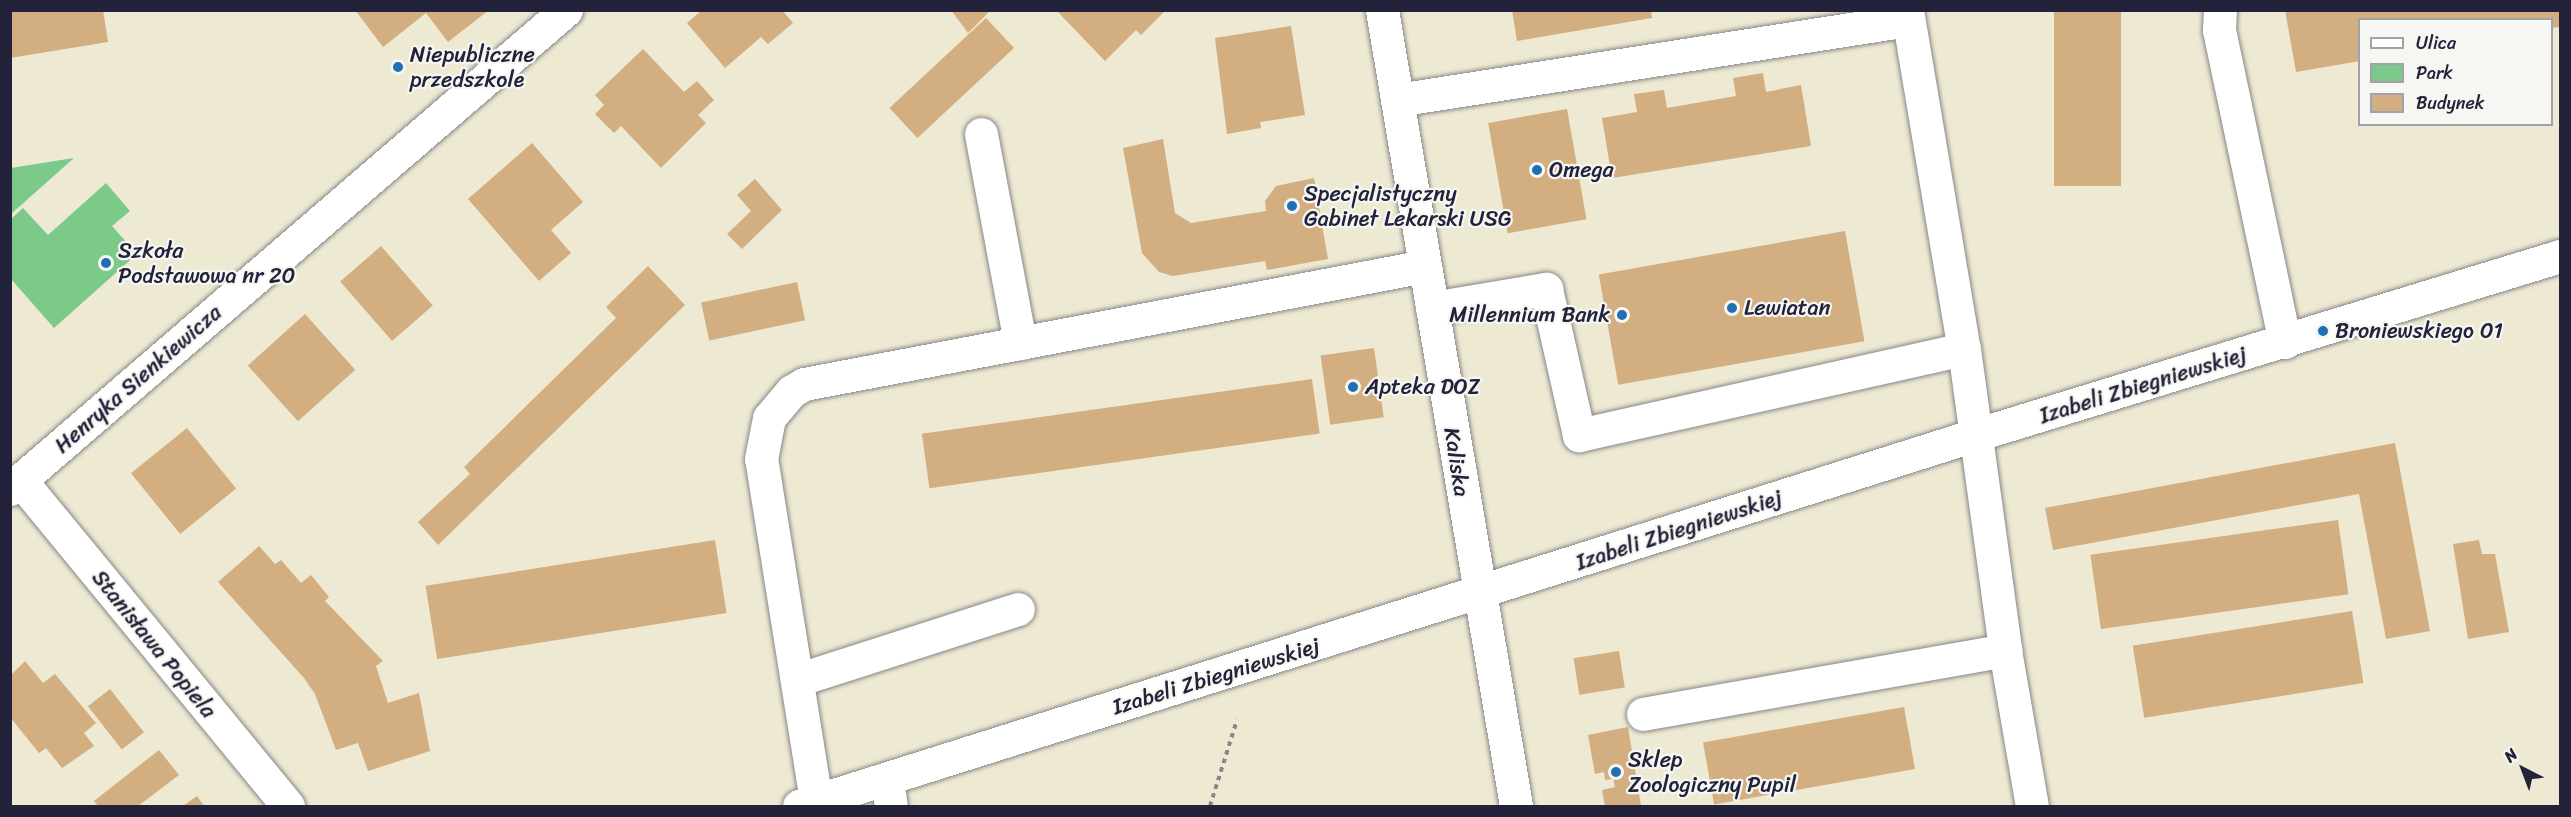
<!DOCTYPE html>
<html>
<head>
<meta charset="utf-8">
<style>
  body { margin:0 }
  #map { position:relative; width:2571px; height:817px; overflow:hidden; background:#ede9d3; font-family:Sriracha,sans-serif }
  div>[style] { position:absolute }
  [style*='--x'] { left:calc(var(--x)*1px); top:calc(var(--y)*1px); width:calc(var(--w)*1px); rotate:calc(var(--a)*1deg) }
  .green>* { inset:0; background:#7bca89 }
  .building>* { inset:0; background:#d2ae81; transform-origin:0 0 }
  .path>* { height:4px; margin-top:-2px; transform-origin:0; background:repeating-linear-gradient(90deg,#888687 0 4.5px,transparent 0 9px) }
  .roads { filter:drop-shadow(0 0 2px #888687) drop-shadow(0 0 2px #888687) }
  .minor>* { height:33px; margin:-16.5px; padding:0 16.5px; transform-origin:16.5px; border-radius:16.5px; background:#fff }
  .dots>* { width:16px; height:16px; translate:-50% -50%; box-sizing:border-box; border:3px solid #f6f6f2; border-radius:50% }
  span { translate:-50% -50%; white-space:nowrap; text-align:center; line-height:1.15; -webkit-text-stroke:4.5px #f6f6f2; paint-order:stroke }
  .poi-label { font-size:22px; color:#22223b }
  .left { translate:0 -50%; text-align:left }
  .right { translate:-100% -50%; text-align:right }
  .street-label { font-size:22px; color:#22223b }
  .frame { position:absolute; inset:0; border:12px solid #22223b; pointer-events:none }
  .legend { position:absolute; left:2358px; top:18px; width:195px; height:108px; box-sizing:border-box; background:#f6f6f2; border:2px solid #a1a1a9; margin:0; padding:8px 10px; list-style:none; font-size:18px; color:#22223b }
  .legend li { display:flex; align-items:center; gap:12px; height:30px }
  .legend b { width:30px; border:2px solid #a1a1a9 }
  .north { position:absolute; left:2493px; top:739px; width:60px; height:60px; -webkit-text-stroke:4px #f6f6f2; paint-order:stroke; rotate:318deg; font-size:16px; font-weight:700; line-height:24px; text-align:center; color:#22223b }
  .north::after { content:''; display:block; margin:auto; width:21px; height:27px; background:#22223b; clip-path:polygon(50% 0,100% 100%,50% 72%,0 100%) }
</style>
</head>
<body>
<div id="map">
  <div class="green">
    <i style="clip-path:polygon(74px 158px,11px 214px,11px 168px)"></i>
    <i style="clip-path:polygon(106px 183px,130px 211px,112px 226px,137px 254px,54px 328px,11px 279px,11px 219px,23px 208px,48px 235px)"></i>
  </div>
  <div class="building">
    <i style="clip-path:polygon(10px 10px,103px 10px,108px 42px,10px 58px)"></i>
    <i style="clip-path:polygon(355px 10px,489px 10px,448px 42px,426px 13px,383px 47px)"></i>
    <i style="clip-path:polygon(702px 10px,782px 10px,793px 23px,768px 44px,761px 37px,725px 68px,687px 23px)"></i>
    <i style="clip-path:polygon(951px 10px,991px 10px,968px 33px)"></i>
    <i style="clip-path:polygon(1056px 10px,1166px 10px,1141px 35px,1136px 30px,1105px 61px)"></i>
    <i style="clip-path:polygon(1512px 10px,1651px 10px,1652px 18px,1517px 41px)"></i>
    <i style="left:2054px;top:10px;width:67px;height:176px"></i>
    <i style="clip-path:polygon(2285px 10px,2560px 10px,2560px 27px,2552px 28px,2552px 20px,2360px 20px,2360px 61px,2296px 72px)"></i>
    <i style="left:986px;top:18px;width:41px;height:132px;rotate:47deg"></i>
    <i style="clip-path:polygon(1291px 26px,1305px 115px,1260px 122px,1261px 128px,1227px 134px,1215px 38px)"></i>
    <i style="clip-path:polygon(643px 49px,684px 92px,697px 81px,714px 100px,698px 115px,706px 123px,661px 168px,621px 126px,614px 133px,595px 114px,604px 105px,595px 95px)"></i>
    <i style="clip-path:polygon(1763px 73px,1766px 92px,1801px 85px,1811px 146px,1612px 178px,1602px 118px,1637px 112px,1634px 94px,1664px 90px,1667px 108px,1736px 96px,1733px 78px)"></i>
    <i style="left:1567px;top:109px;width:112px;height:80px;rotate:80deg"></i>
    <i style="clip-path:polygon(1163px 139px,1175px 213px,1191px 223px,1266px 211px,1265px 201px,1276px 186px,1314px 178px,1328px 259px,1267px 270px,1265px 261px,1173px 276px,1159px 272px,1142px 253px,1123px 148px)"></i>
    <i style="clip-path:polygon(532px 143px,583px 202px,551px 230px,571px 253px,539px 281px,468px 199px)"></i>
    <i style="clip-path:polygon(755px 179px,782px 210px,742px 249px,727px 234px,751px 211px,737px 195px)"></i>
    <i style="left:1845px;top:231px;width:112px;height:250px;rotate:80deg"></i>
    <i style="left:381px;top:246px;width:79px;height:54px;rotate:49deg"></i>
    <i style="clip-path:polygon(648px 266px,685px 305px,438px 545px,418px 522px,470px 474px,464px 467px,616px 318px,606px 307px)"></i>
    <i style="left:797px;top:282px;width:39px;height:98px;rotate:78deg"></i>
    <i style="left:305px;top:314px;width:75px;height:77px;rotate:48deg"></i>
    <i style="left:1374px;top:348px;width:70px;height:54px;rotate:82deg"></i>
    <i style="left:1312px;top:379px;width:55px;height:394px;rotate:82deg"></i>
    <i style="left:187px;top:428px;width:78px;height:72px;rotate:51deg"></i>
    <i style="clip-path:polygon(2395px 443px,2430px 631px,2386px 639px,2359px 494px,2053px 550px,2045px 508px)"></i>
    <i style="left:2338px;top:520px;width:75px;height:250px;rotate:82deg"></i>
    <i style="left:715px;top:540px;width:74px;height:293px;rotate:81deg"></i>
    <i style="clip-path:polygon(2479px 540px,2482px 554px,2495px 554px,2509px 632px,2468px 639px,2453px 544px)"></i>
    <i style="clip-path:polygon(259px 546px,275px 564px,281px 560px,301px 583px,311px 575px,329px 597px,325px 601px,383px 661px,376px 666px,388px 703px,419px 693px,430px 751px,368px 771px,358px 743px,336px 750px,315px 694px,304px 678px,218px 582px)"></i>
    <i style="left:2352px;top:611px;width:73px;height:222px;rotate:81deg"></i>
    <i style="left:1619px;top:651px;width:37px;height:46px;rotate:81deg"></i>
    <i style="clip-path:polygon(25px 661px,43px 683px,55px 674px,96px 723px,84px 733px,94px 746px,62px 768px,46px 748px,39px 753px,10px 717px,10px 676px)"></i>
    <i style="left:110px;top:689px;width:55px;height:28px;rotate:52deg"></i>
    <i style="left:1904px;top:707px;width:63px;height:204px;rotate:80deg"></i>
    <i style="clip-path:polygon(1628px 727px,1641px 806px,1605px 806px,1602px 790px,1615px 787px,1613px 779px,1605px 780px,1604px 772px,1595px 774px,1588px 735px)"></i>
    <i style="clip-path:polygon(159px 750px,179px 775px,138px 806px,98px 806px,94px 801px)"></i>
    <i style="clip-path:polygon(197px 796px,204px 806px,183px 806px)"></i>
  </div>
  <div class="path">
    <i style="--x:1210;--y:806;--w:90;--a:-72.6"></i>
  </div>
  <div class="roads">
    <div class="minor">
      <i style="--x:1382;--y:10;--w:807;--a:80.44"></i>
      <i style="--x:1907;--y:10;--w:344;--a:80.5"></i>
      <i style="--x:1964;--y:349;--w:304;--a:82.2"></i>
      <i style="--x:2005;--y:650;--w:158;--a:80.2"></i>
      <i style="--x:2220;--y:10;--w:20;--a:93"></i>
      <i style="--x:2219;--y:30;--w:319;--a:78.1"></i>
      <i style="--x:1397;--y:100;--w:517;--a:-8.9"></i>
      <i style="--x:981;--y:134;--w:213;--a:79.4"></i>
      <i style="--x:1432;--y:308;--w:116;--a:-9.5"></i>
      <i style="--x:1546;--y:289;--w:150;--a:77.3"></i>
      <i style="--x:1579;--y:435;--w:394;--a:-12.6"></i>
      <i style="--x:21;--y:481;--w:421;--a:50.6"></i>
      <i style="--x:10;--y:489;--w:734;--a:-40.75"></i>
      <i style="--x:797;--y:680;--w:232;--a:-17.8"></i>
      <i style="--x:1643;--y:714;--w:368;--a:-10"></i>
      <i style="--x:887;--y:779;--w:27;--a:82"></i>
      <i style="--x:816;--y:801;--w:346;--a:-99.1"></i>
      <i style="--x:761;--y:459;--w:42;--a:-79"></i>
      <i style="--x:769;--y:418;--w:35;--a:-50"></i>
      <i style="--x:792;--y:391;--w:14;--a:-30"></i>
      <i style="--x:804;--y:384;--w:632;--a:-10.76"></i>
      <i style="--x:799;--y:806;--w:1233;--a:-17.51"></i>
      <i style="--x:1975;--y:435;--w:612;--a:-17.01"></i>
    </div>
  </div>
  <div class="dots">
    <i style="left:398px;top:67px;background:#1f6fb2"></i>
    <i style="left:1537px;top:170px;background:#1f6fb2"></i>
    <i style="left:1292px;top:206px;background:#1f6fb2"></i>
    <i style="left:106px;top:263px;background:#1f6fb2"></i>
    <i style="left:1732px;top:308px;background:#1f6fb2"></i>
    <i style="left:1622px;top:315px;background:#1f6fb2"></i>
    <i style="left:2323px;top:331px;background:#1f6fb2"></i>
    <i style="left:1353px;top:387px;background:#1f6fb2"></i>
    <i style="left:1616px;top:772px;background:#1f6fb2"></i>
  </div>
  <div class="poi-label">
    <span class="left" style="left:410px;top:67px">Niepubliczne<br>przedszkole</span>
    <span class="left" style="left:1549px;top:170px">Omega</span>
    <span class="left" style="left:1304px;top:206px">Specjalistyczny<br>Gabinet Lekarski USG</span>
    <span class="left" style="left:118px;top:263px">Szkoła<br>Podstawowa nr 20</span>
    <span class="left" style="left:1744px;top:308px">Lewiatan</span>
    <span class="right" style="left:1610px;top:315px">Millennium Bank</span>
    <span class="left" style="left:2335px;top:331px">Broniewskiego 01</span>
    <span class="left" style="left:1365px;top:387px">Apteka DOZ</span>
    <span class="left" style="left:1628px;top:772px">Sklep<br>Zoologiczny Pupil</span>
  </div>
  <div class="street-label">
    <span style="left:138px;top:379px;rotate:-41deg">Henryka Sienkiewicza</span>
    <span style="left:2143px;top:385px;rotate:-17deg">Izabeli Zbiegniewskiej</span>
    <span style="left:1457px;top:462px;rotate:81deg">Kaliska</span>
    <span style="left:1679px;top:530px;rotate:-18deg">Izabeli Zbiegniewskiej</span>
    <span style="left:154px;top:644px;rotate:51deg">Stanisława Popiela</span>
    <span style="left:1216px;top:676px;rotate:-17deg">Izabeli Zbiegniewskiej</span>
  </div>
  <div class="frame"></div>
  <ul class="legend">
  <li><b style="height:8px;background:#fff"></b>Ulica</li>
  <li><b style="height:16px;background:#7bca89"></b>Park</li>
  <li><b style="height:16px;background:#d2ae81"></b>Budynek</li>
  </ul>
  <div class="north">N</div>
</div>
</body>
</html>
